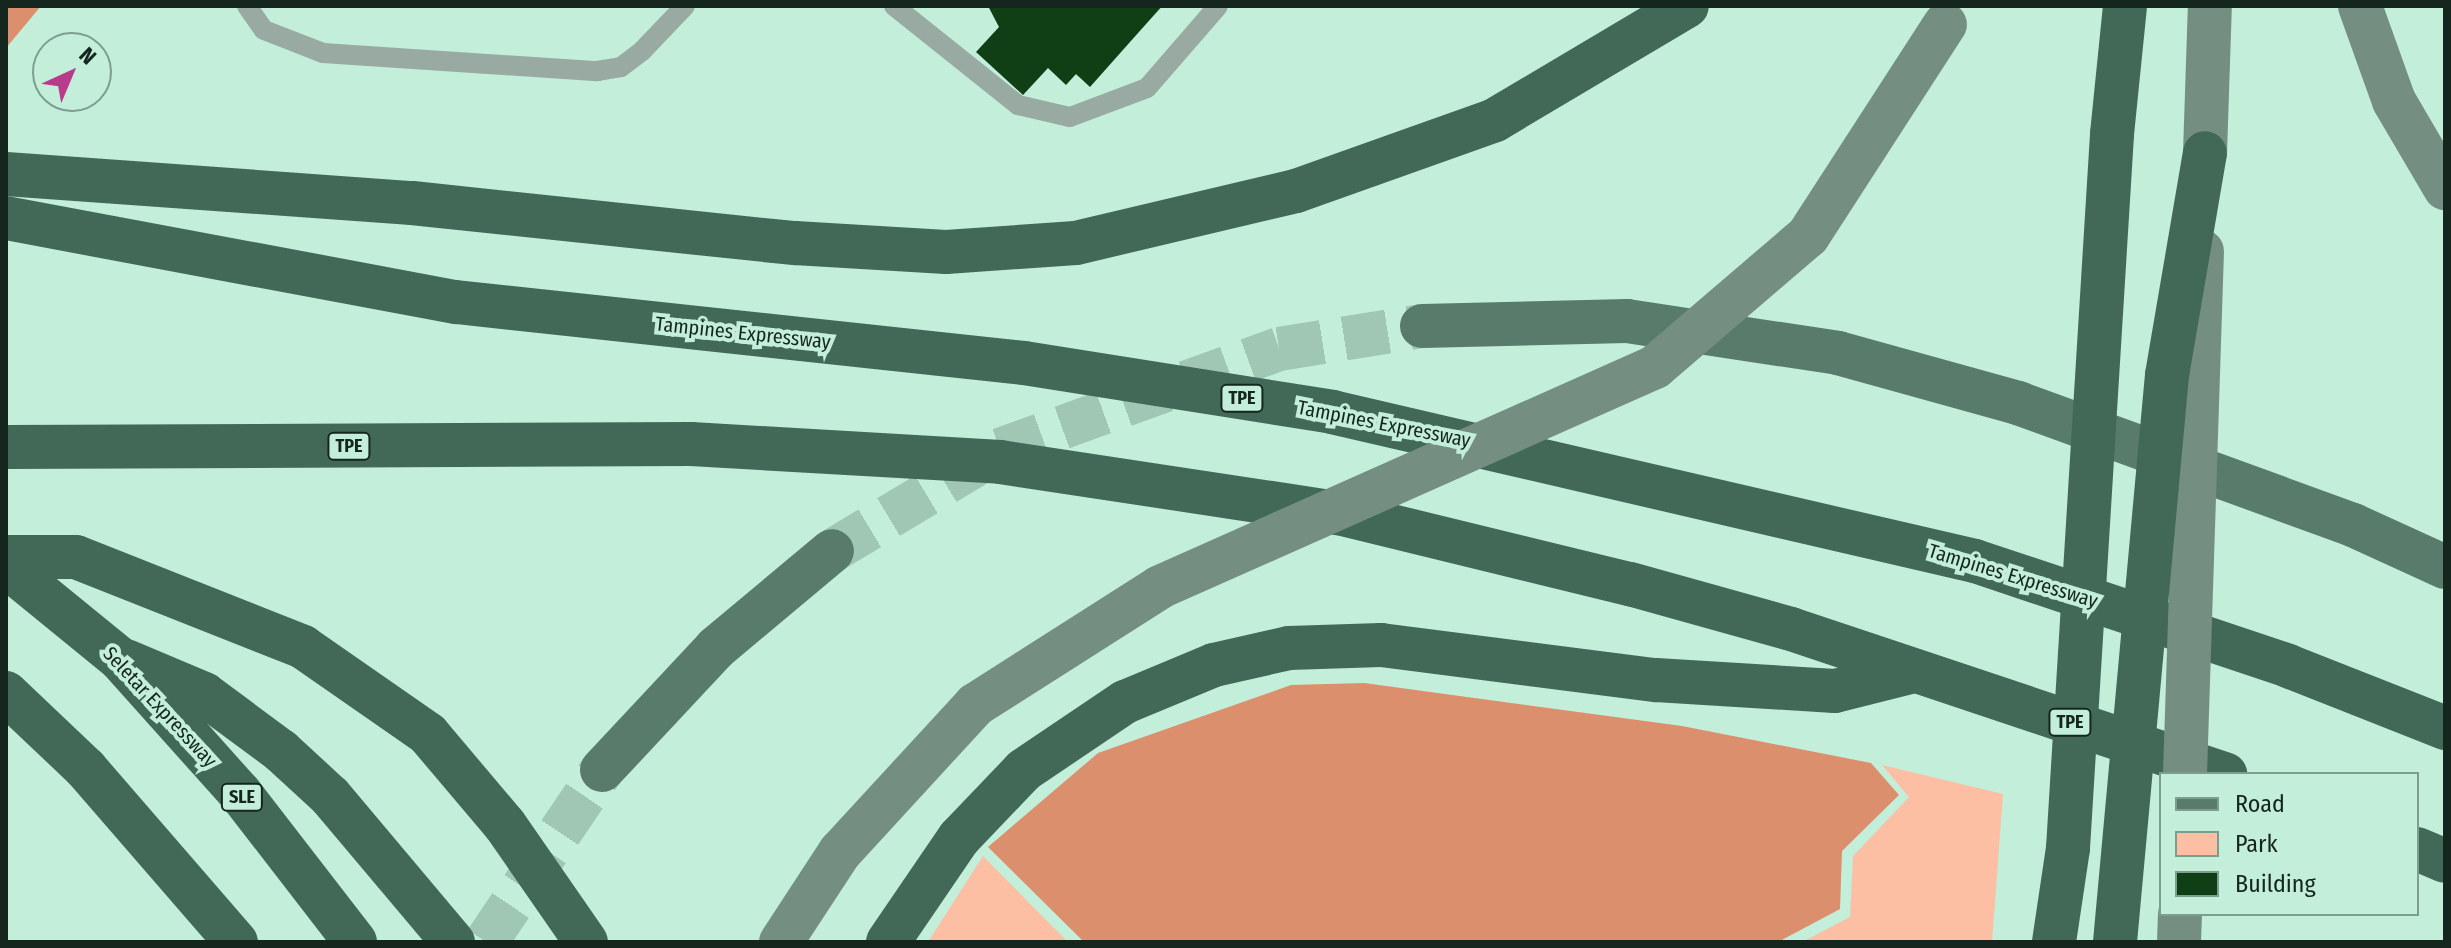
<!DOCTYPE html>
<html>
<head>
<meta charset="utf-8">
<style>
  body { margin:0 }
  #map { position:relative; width:2451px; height:948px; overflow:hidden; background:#c3eeda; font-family:"Fira Sans Condensed",sans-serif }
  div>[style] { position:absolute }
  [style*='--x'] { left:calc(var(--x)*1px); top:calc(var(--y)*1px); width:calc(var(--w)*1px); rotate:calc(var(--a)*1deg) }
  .green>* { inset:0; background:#fcbfa3 }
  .forest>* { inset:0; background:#dc8f6c }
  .shadow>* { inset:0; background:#0003 }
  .building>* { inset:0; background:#103e15 }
  .primary-tunnel>* { height:44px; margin-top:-22px; transform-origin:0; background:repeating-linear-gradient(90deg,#a0c6b4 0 44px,transparent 0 66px) }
  .service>* { height:20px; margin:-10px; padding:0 10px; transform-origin:10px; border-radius:10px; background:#98aaa1 }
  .secondary>* { height:44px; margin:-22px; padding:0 22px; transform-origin:22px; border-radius:22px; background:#748f82 }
  .primary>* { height:44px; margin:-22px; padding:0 22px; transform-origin:22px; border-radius:22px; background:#597b6b }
  .motorway>* { height:44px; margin:-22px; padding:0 22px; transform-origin:22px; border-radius:22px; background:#426958 }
  .secondary-bridge>* { height:44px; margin:-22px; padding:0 22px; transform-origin:22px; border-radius:22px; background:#748f82 }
  .motorway-bridge>* { height:44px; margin:-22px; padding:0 22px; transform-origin:22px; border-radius:22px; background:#426958 }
  span { translate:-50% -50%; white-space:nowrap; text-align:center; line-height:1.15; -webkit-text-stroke:8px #c3eeda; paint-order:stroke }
  .shield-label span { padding:2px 6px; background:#c3eeda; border:2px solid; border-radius:6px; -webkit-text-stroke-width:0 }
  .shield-label { font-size:18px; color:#15261e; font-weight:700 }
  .street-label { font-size:20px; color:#15261e }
  .frame { position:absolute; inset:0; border:8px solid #15261e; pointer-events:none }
  .legend { position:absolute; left:2159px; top:772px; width:260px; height:144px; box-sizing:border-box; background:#c3eeda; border:2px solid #7d9e8f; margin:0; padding:10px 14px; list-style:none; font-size:24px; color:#15261e }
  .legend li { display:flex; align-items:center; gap:16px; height:40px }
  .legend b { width:40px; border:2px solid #7d9e8f }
  .north { position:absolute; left:32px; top:32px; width:80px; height:80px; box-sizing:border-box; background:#c3eeda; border:2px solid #7d9e8f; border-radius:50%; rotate:44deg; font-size:22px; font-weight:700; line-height:32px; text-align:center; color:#15261e }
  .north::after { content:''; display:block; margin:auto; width:28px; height:36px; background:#b93c8c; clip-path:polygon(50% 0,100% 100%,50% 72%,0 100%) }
</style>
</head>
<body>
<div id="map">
  <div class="green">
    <i style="clip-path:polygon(1882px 765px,2003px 794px,1992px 942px,1802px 942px,1850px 917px,1853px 856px,1909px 797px)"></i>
    <i style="clip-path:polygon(983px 856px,1068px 942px,928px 942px)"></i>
  </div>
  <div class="forest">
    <i style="clip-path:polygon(6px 6px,41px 6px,6px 48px)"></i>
    <i style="clip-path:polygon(1364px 683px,1682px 726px,1871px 763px,1899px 795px,1842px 851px,1840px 909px,1778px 942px,1084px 942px,988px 847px,1098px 753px,1291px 685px)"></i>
  </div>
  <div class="shadow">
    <i style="clip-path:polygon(991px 6px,1163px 6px,1090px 84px,1002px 27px)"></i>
  </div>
  <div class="building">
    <i style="clip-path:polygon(988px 6px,1162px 6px,1090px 87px,1076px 74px,1066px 85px,1048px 68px,1023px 95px,976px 52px,999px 27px)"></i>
  </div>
  <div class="primary-tunnel">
    <i style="--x:832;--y:551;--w:196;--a:-31"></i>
    <i style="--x:1000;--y:450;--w:297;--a:-19.9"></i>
    <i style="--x:1279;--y:349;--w:145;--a:-9.1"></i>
    <i style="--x:486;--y:942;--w:207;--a:-56"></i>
  </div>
  <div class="service">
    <i style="--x:247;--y:6;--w:29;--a:55"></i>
    <i style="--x:264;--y:30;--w:63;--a:21.3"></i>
    <i style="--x:323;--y:53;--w:275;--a:3.8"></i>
    <i style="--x:597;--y:71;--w:24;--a:-9"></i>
    <i style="--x:621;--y:67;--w:26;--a:-37"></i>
    <i style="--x:642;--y:51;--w:62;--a:-46.3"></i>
    <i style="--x:894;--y:6;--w:159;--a:38.6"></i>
    <i style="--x:1018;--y:105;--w:53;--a:13"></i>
    <i style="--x:1070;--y:117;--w:82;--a:-20.6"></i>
    <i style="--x:1147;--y:88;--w:108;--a:-49.1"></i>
  </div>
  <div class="secondary">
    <i style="--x:2360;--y:6;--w:101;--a:70.3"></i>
    <i style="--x:2394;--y:101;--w:101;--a:59.6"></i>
    <i style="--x:2205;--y:153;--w:147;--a:-88.1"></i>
    <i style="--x:2179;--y:942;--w:28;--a:-88"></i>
  </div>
  <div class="primary">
    <i style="--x:1422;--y:326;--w:205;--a:-1.4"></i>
    <i style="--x:1627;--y:321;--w:213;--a:8.6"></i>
    <i style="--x:1838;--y:353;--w:187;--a:15.5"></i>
    <i style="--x:2018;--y:403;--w:357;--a:20"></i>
    <i style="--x:2353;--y:525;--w:101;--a:24.5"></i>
    <i style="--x:602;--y:770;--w:167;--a:-46.9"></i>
    <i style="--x:716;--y:648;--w:151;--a:-39.9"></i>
  </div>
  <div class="motorway">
    <i style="--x:2112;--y:134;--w:129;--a:-84.2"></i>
    <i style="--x:6;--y:174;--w:407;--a:4.1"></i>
    <i style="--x:412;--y:203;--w:385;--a:6"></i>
    <i style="--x:795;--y:243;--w:151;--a:3.4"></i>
    <i style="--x:946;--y:252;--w:130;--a:-4"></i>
    <i style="--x:1076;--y:243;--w:226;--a:-13.3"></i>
    <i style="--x:1296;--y:191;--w:211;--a:-19.6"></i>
    <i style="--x:1495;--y:120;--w:223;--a:-30.7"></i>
    <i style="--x:6;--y:218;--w:458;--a:10.6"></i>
    <i style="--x:456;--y:302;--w:571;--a:6.13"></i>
    <i style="--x:1024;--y:363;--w:312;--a:9"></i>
    <i style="--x:1332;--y:412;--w:660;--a:13.05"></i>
    <i style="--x:1975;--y:561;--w:330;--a:18.5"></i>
    <i style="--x:2288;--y:666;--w:169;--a:21.5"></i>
    <i style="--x:6;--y:447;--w:685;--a:-0.25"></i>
    <i style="--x:691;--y:444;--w:310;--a:3.3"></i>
    <i style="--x:1000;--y:462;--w:342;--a:8.6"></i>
    <i style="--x:1338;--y:513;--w:301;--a:13.7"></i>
    <i style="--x:1630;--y:584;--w:167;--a:15.6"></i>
    <i style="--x:1791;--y:629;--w:458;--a:18.5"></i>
    <i style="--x:6;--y:566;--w:147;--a:39.2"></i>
    <i style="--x:120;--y:659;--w:180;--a:48.2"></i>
    <i style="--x:240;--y:793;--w:188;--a:52.3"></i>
    <i style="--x:126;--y:661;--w:85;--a:22.9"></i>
    <i style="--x:204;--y:694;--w:96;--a:36.5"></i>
    <i style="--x:281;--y:751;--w:67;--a:42.6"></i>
    <i style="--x:330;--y:796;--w:191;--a:49.9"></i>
    <i style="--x:6;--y:693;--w:110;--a:43.5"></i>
    <i style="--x:86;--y:769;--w:229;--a:49.1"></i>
    <i style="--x:2417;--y:849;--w:30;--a:23"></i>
    <i style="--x:888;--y:942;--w:126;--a:-55.7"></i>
    <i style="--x:959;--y:838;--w:94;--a:-46.3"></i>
    <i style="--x:1024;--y:770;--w:122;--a:-34"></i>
    <i style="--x:1125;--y:702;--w:96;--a:-22.6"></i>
    <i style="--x:1214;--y:665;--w:77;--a:-12.8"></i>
    <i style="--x:1289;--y:648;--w:92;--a:-1.9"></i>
    <i style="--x:1381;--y:645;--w:277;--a:7.3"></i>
    <i style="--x:1656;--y:680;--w:179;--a:3.5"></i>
    <i style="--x:1835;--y:691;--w:81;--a:-14.2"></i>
  </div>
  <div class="secondary-bridge">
    <i style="--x:2185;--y:774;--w:523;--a:-88.14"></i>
    <i style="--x:781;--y:942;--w:108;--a:-56.8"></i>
    <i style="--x:840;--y:852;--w:200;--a:-47.4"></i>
    <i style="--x:975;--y:705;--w:219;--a:-32.5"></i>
    <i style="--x:1160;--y:587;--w:542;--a:-23.96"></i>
    <i style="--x:1655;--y:367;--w:201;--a:-40.6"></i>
    <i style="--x:1808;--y:236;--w:252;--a:-57.1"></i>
  </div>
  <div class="motorway-bridge">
    <i style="--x:6;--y:557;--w:70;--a:0"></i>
    <i style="--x:76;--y:557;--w:244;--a:21.6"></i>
    <i style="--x:303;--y:647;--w:152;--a:34.8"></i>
    <i style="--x:428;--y:734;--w:119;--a:49.8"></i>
    <i style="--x:505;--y:825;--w:142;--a:55.3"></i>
    <i style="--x:2054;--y:942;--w:95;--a:-81.5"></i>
    <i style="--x:2068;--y:848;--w:715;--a:-86.47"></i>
    <i style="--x:2115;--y:942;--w:569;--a:-84.76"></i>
    <i style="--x:2167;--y:375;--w:225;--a:-80.3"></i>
  </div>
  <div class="shield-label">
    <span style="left:1242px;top:398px">TPE</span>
    <span style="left:349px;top:446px">TPE</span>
    <span style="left:2070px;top:722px">TPE</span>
    <span style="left:242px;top:797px">SLE</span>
  </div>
  <div class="street-label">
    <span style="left:743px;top:333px;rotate:6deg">Tampines Expressway</span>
    <span style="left:1384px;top:424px;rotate:11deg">Tampines Expressway</span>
    <span style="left:2013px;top:576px;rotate:17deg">Tampines Expressway</span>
    <span style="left:160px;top:707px;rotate:47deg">Seletar Expressway</span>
  </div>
  <div class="frame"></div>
  <ul class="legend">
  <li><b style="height:10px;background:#597b6b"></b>Road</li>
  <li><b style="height:22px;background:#fcbfa3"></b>Park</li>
  <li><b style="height:22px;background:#103e15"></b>Building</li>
  </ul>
  <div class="north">N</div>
</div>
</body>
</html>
